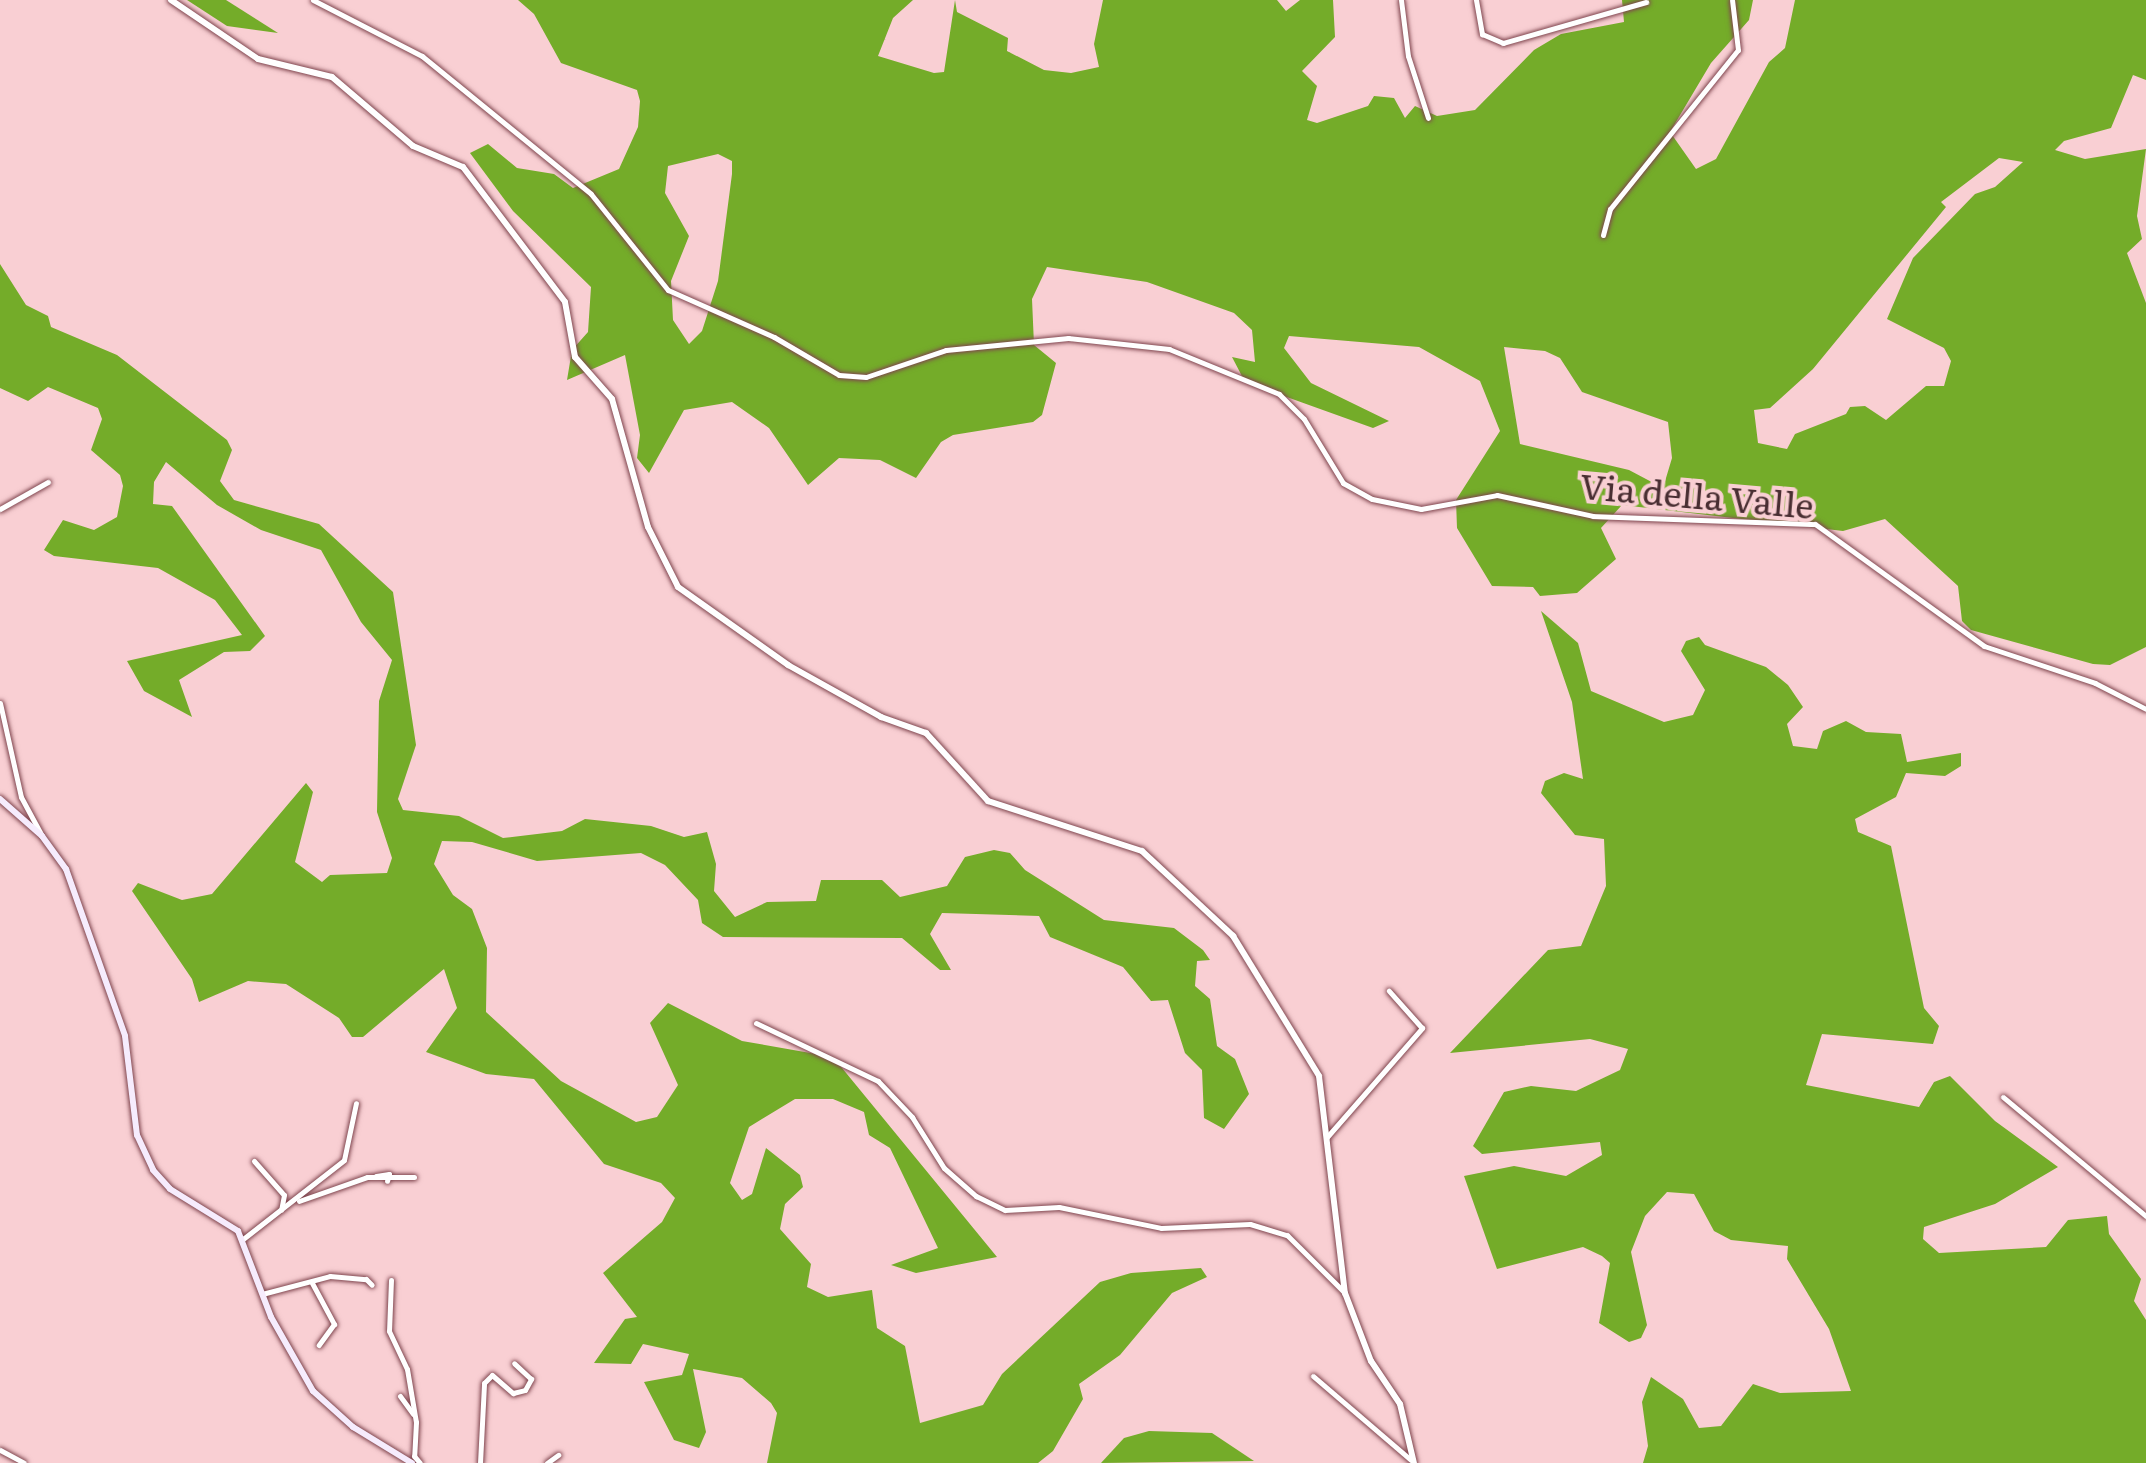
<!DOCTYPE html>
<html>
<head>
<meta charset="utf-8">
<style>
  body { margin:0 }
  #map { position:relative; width:2146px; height:1463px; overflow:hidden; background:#f9cfd3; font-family:Literata,serif }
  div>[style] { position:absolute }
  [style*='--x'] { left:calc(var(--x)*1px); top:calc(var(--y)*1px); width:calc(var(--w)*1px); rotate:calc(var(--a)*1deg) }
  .forest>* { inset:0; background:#74ac29 }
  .roads { filter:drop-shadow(0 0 2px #7f454e) drop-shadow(0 0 2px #7f454e) }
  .minor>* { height:5px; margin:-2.5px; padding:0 2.5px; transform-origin:2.5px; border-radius:2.5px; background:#fff }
  .tertiary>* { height:6px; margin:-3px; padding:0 3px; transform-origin:3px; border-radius:3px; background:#fff }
  .secondary>* { height:6px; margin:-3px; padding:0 3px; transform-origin:3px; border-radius:3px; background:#f6ecfd }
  span { translate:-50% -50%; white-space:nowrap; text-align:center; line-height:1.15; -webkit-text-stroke:8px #f9cfd3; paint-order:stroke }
  .street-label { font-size:35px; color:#492e32 }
</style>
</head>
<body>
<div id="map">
  <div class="forest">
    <i style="clip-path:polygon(187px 0,226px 0,278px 33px,227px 26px)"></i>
    <i style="clip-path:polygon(evenodd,518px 0,913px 0,893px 18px,878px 56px,934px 73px,944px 72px,955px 0,957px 12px,1008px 38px,1007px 51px,1044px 70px,1071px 73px,1099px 67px,1094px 44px,1103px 0,1277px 0,1286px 11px,1300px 0,1333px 0,1335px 37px,1302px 71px,1317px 86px,1307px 120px,1317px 123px,1368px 106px,1374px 96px,1394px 98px,1405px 118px,1415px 106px,1437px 116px,1475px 110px,1534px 50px,1561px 34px,1624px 22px,1622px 0,1753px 0,1749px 20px,1711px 63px,1670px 132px,1696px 169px,1716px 159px,1769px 62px,1785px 48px,1795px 0,2146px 0,2146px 80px,2133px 75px,2111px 128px,2064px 141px,2055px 150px,2085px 159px,2146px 149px,2137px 216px,2142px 239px,2127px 253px,2146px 303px,2146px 647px,2110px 665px,2093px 664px,1971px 630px,1962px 621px,1958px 586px,1885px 519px,1843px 531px,1622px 505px,1601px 528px,1616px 559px,1577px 593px,1540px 596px,1533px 587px,1492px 586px,1457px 528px,1456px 500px,1500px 431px,1480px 381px,1419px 347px,1289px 336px,1284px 348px,1311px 383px,1389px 421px,1373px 428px,1245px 382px,1232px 357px,1255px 362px,1252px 330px,1234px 313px,1147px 282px,1047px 267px,1032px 299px,1034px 345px,1056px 363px,1042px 415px,1033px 422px,953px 435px,941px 442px,916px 478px,880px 460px,839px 458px,808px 485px,769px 428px,732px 402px,684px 410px,649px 473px,637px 458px,640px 435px,625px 355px,567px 380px,572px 350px,588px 332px,591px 287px,513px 211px,470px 153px,488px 144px,517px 168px,554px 174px,573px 188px,619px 169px,638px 127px,640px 101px,637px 90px,561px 63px,534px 14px,518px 0,718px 154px,732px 161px,732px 174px,718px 281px,702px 331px,689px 344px,673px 320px,671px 281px,689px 236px,665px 193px,668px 166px,718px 154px,518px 0,1999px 158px,2023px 162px,1995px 187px,1975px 194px,1913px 258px,1887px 319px,1944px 348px,1951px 361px,1944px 386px,1926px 386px,1886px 420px,1865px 406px,1850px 407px,1846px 414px,1795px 434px,1787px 449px,1758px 443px,1754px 410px,1770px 408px,1813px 369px,1946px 207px,1941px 202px,1999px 158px,518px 0,1504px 347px,1545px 351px,1560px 358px,1582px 392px,1668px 422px,1672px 458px,1663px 488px,1629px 470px,1520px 444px,1504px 347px)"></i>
    <i style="clip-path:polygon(0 264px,26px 305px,48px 316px,51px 327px,117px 355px,227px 440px,232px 450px,220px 481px,234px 500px,319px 524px,393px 592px,416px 745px,398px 799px,403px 810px,459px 816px,503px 838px,562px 831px,585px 819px,651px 826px,684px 837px,707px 832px,716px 864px,714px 891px,735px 917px,767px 902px,816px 901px,821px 880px,882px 880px,900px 897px,947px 886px,965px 857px,994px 850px,1010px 853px,1025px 870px,1104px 920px,1174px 928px,1203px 950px,1210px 960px,1197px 961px,1195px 986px,1210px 999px,1217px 1046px,1235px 1059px,1249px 1094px,1224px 1129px,1204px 1118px,1202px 1070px,1185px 1053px,1168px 1000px,1151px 1001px,1123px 967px,1050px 937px,1039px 916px,942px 913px,930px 934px,951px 970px,940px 970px,902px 938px,723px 937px,702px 923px,698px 900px,665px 865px,641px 853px,537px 861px,472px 842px,442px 841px,434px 864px,453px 895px,472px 909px,487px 948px,486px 1012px,561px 1081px,636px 1122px,657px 1117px,678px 1085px,650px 1023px,668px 1003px,742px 1041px,833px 1057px,997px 1257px,916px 1273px,891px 1265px,938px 1248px,890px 1148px,869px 1135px,864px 1112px,833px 1099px,795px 1099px,749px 1127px,730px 1183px,742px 1200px,752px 1194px,766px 1148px,800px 1175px,803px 1187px,785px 1204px,780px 1229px,811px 1264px,807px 1287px,828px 1297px,872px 1290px,877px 1328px,905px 1346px,920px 1423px,983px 1405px,1002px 1374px,1100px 1282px,1131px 1273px,1201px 1268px,1207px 1277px,1172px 1293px,1120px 1355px,1079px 1384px,1083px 1399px,1053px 1451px,1038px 1463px,767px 1463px,777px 1413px,771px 1403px,742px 1378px,693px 1369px,706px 1432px,699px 1448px,674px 1440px,644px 1382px,682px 1375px,689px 1354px,643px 1344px,631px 1364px,594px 1363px,625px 1319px,637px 1317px,603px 1273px,662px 1222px,675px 1198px,661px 1183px,604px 1164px,534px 1079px,486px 1074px,426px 1052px,457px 1008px,444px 969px,363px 1037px,352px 1037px,339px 1018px,286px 984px,248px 981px,199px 1002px,192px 979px,132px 891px,138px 883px,182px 900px,212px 894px,306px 783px,313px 792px,295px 862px,322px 882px,330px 875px,387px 873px,392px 858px,377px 812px,379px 701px,392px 660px,361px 622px,321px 550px,261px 530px,217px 505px,166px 462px,154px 482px,153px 504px,172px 506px,265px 636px,250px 651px,224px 652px,179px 680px,192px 717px,144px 691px,127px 661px,242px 635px,215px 600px,158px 568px,54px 556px,44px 550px,63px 520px,94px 530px,117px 517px,123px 486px,120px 475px,91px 450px,102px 419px,98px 408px,48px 387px,28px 401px,0 388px)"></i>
    <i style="clip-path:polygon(1541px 611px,1578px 643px,1591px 691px,1664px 722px,1693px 715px,1705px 690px,1681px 651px,1686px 641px,1699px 637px,1705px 645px,1766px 667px,1788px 685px,1803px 707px,1787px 724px,1793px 746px,1817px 749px,1823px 731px,1846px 721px,1866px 732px,1901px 734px,1907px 762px,1961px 753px,1961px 766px,1945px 776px,1906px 773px,1896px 797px,1855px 819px,1858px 832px,1891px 846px,1924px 1008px,1939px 1026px,1933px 1044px,1822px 1034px,1806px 1085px,1919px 1107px,1934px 1082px,1950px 1076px,1995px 1121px,2058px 1167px,1995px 1204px,1924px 1227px,1923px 1239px,1939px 1253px,2046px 1247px,2068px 1220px,2107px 1216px,2109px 1234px,2141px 1279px,2134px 1301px,2146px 1320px,2146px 1463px,1643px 1463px,1648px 1446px,1642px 1402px,1651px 1377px,1683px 1399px,1699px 1428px,1721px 1426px,1753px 1384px,1780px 1393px,1851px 1391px,1829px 1329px,1787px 1259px,1788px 1246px,1731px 1240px,1714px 1231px,1694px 1194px,1667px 1192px,1645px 1216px,1631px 1252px,1647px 1325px,1641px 1338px,1629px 1342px,1599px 1323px,1610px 1263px,1602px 1256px,1583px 1247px,1497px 1269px,1464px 1176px,1514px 1166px,1566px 1176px,1602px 1155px,1600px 1142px,1482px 1154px,1473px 1146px,1504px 1092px,1531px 1086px,1576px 1091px,1620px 1070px,1628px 1049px,1590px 1039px,1450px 1053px,1548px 950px,1581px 946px,1606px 886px,1604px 839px,1575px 835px,1541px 793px,1545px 781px,1564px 773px,1583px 779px,1572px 702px)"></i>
    <i style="clip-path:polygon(1149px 1431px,1212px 1433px,1254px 1461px,1101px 1463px,1124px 1438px)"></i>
  </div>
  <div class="roads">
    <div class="minor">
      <i style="--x:313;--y:0;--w:123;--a:27.2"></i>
      <i style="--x:422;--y:56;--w:218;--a:39.2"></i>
      <i style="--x:591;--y:194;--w:123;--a:51.3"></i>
      <i style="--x:668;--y:290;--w:116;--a:23.9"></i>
      <i style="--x:774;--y:337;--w:75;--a:30.3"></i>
      <i style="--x:839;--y:375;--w:27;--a:4"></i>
      <i style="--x:866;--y:377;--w:84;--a:-18.6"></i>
      <i style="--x:946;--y:350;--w:123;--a:-5.6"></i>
      <i style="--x:1068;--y:338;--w:102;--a:6.2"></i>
      <i style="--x:1169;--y:349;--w:119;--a:22.2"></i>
      <i style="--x:1279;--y:394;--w:35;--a:45"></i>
      <i style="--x:1304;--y:419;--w:75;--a:58.6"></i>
      <i style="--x:1343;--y:483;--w:33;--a:29"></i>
      <i style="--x:1372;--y:499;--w:50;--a:11.5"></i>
      <i style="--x:1421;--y:509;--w:77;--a:-10.4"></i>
      <i style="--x:1497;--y:495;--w:98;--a:12.3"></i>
      <i style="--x:1593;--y:516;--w:222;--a:2.1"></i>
      <i style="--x:1815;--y:524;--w:208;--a:35.8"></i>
      <i style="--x:1984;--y:646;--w:117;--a:18.4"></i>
      <i style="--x:2095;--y:683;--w:57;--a:27"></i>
      <i style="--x:1401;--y:0;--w:56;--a:82.9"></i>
      <i style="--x:1408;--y:56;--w:65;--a:72.1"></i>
      <i style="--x:1476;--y:0;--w:35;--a:80"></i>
      <i style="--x:1482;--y:34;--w:23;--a:23"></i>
      <i style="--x:1503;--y:43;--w:149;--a:-16"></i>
      <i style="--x:1603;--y:235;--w:27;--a:-75"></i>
      <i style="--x:1610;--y:209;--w:204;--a:-51.2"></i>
      <i style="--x:1738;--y:50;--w:50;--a:-96.8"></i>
      <i style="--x:0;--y:509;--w:55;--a:-29.4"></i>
      <i style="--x:0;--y:703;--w:96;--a:77.4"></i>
      <i style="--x:21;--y:797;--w:42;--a:61.6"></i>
      <i style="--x:756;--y:1023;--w:135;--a:25.4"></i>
      <i style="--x:878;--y:1081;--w:50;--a:46.6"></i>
      <i style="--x:912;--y:1117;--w:60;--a:57.9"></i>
      <i style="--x:944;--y:1168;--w:43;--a:41.2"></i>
      <i style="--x:976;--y:1196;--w:32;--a:26"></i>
      <i style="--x:1005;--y:1210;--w:54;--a:-3.2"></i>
      <i style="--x:1059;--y:1207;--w:104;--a:11.6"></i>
      <i style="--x:1161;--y:1228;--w:89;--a:-2.6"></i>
      <i style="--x:1250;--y:1224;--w:39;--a:17"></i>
      <i style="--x:1287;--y:1235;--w:79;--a:45"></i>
      <i style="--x:2003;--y:1097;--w:186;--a:39.8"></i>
      <i style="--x:1327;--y:1137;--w:145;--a:-48.9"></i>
      <i style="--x:1422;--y:1028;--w:50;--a:-131.7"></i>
      <i style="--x:254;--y:1161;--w:45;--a:48.6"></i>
      <i style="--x:284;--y:1195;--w:15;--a:101"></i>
      <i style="--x:376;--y:1176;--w:13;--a:-9"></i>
      <i style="--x:389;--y:1174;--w:7;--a:106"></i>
      <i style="--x:299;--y:1201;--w:72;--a:-19.4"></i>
      <i style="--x:367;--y:1177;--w:47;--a:0"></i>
      <i style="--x:243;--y:1239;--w:128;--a:-38"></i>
      <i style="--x:344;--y:1160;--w:58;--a:-78.1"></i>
      <i style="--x:391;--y:1280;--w:51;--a:92.2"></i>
      <i style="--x:389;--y:1331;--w:42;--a:64.7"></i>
      <i style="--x:407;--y:1369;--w:54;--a:80.4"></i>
      <i style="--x:416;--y:1422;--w:34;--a:93"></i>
      <i style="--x:414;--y:1456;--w:9;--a:49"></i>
      <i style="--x:312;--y:1283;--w:47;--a:61.8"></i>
      <i style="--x:334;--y:1324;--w:26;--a:126"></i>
      <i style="--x:262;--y:1294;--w:70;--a:-14.8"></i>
      <i style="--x:330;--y:1276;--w:36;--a:5"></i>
      <i style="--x:366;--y:1279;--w:8;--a:45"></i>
      <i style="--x:1313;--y:1376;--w:129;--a:40.6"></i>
      <i style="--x:400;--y:1396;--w:22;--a:54"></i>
      <i style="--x:0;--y:1450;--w:27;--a:28"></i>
      <i style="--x:480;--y:1463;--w:80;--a:-87.1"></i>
      <i style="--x:484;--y:1383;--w:11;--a:-45"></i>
      <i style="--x:492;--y:1375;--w:28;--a:41"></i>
      <i style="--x:513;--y:1393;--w:12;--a:-14"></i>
      <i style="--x:525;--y:1390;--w:13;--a:-61"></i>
      <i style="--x:531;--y:1379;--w:23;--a:-137"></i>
      <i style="--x:547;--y:1463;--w:14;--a:-36"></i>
    </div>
    <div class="tertiary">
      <i style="--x:171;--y:0;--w:105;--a:34.1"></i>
      <i style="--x:258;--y:59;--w:76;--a:13.7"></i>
      <i style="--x:332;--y:77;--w:106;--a:40.4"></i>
      <i style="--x:413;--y:146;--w:54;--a:22.8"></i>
      <i style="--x:463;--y:167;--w:169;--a:52.9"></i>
      <i style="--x:565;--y:302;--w:56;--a:79.7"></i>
      <i style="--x:575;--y:357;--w:56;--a:48.6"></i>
      <i style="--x:612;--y:399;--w:133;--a:74.3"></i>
      <i style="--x:648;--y:527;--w:67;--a:63.4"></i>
      <i style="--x:678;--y:587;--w:135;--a:35.3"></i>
      <i style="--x:788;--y:665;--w:107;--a:29.2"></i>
      <i style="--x:881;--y:717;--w:48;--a:19.6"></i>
      <i style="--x:926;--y:733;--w:92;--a:47.6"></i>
      <i style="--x:988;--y:801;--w:162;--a:18"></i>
      <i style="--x:1142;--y:851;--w:125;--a:43"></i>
      <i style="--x:1233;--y:936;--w:164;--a:58.4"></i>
      <i style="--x:1319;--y:1076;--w:219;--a:83.2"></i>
      <i style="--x:1345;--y:1293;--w:73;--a:69.1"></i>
      <i style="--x:1371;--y:1361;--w:52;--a:56"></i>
      <i style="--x:1400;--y:1404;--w:61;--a:76.7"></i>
    </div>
    <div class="secondary">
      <i style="--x:0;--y:799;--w:56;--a:41.4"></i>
      <i style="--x:42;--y:836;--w:41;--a:54"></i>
      <i style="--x:66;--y:869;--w:177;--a:70.5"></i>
      <i style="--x:125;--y:1036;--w:100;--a:83.1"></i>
      <i style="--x:137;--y:1135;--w:38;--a:65"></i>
      <i style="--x:153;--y:1170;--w:25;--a:48"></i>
      <i style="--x:170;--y:1189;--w:80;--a:31.7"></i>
      <i style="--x:238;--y:1231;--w:92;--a:69"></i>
      <i style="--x:271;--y:1317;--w:85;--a:60.4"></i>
      <i style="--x:313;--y:1391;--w:54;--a:42"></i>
      <i style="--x:353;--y:1427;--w:69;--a:31.4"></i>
    </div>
  </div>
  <div class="street-label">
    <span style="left:1697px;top:494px;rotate:5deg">Via della Valle</span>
  </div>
</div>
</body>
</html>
